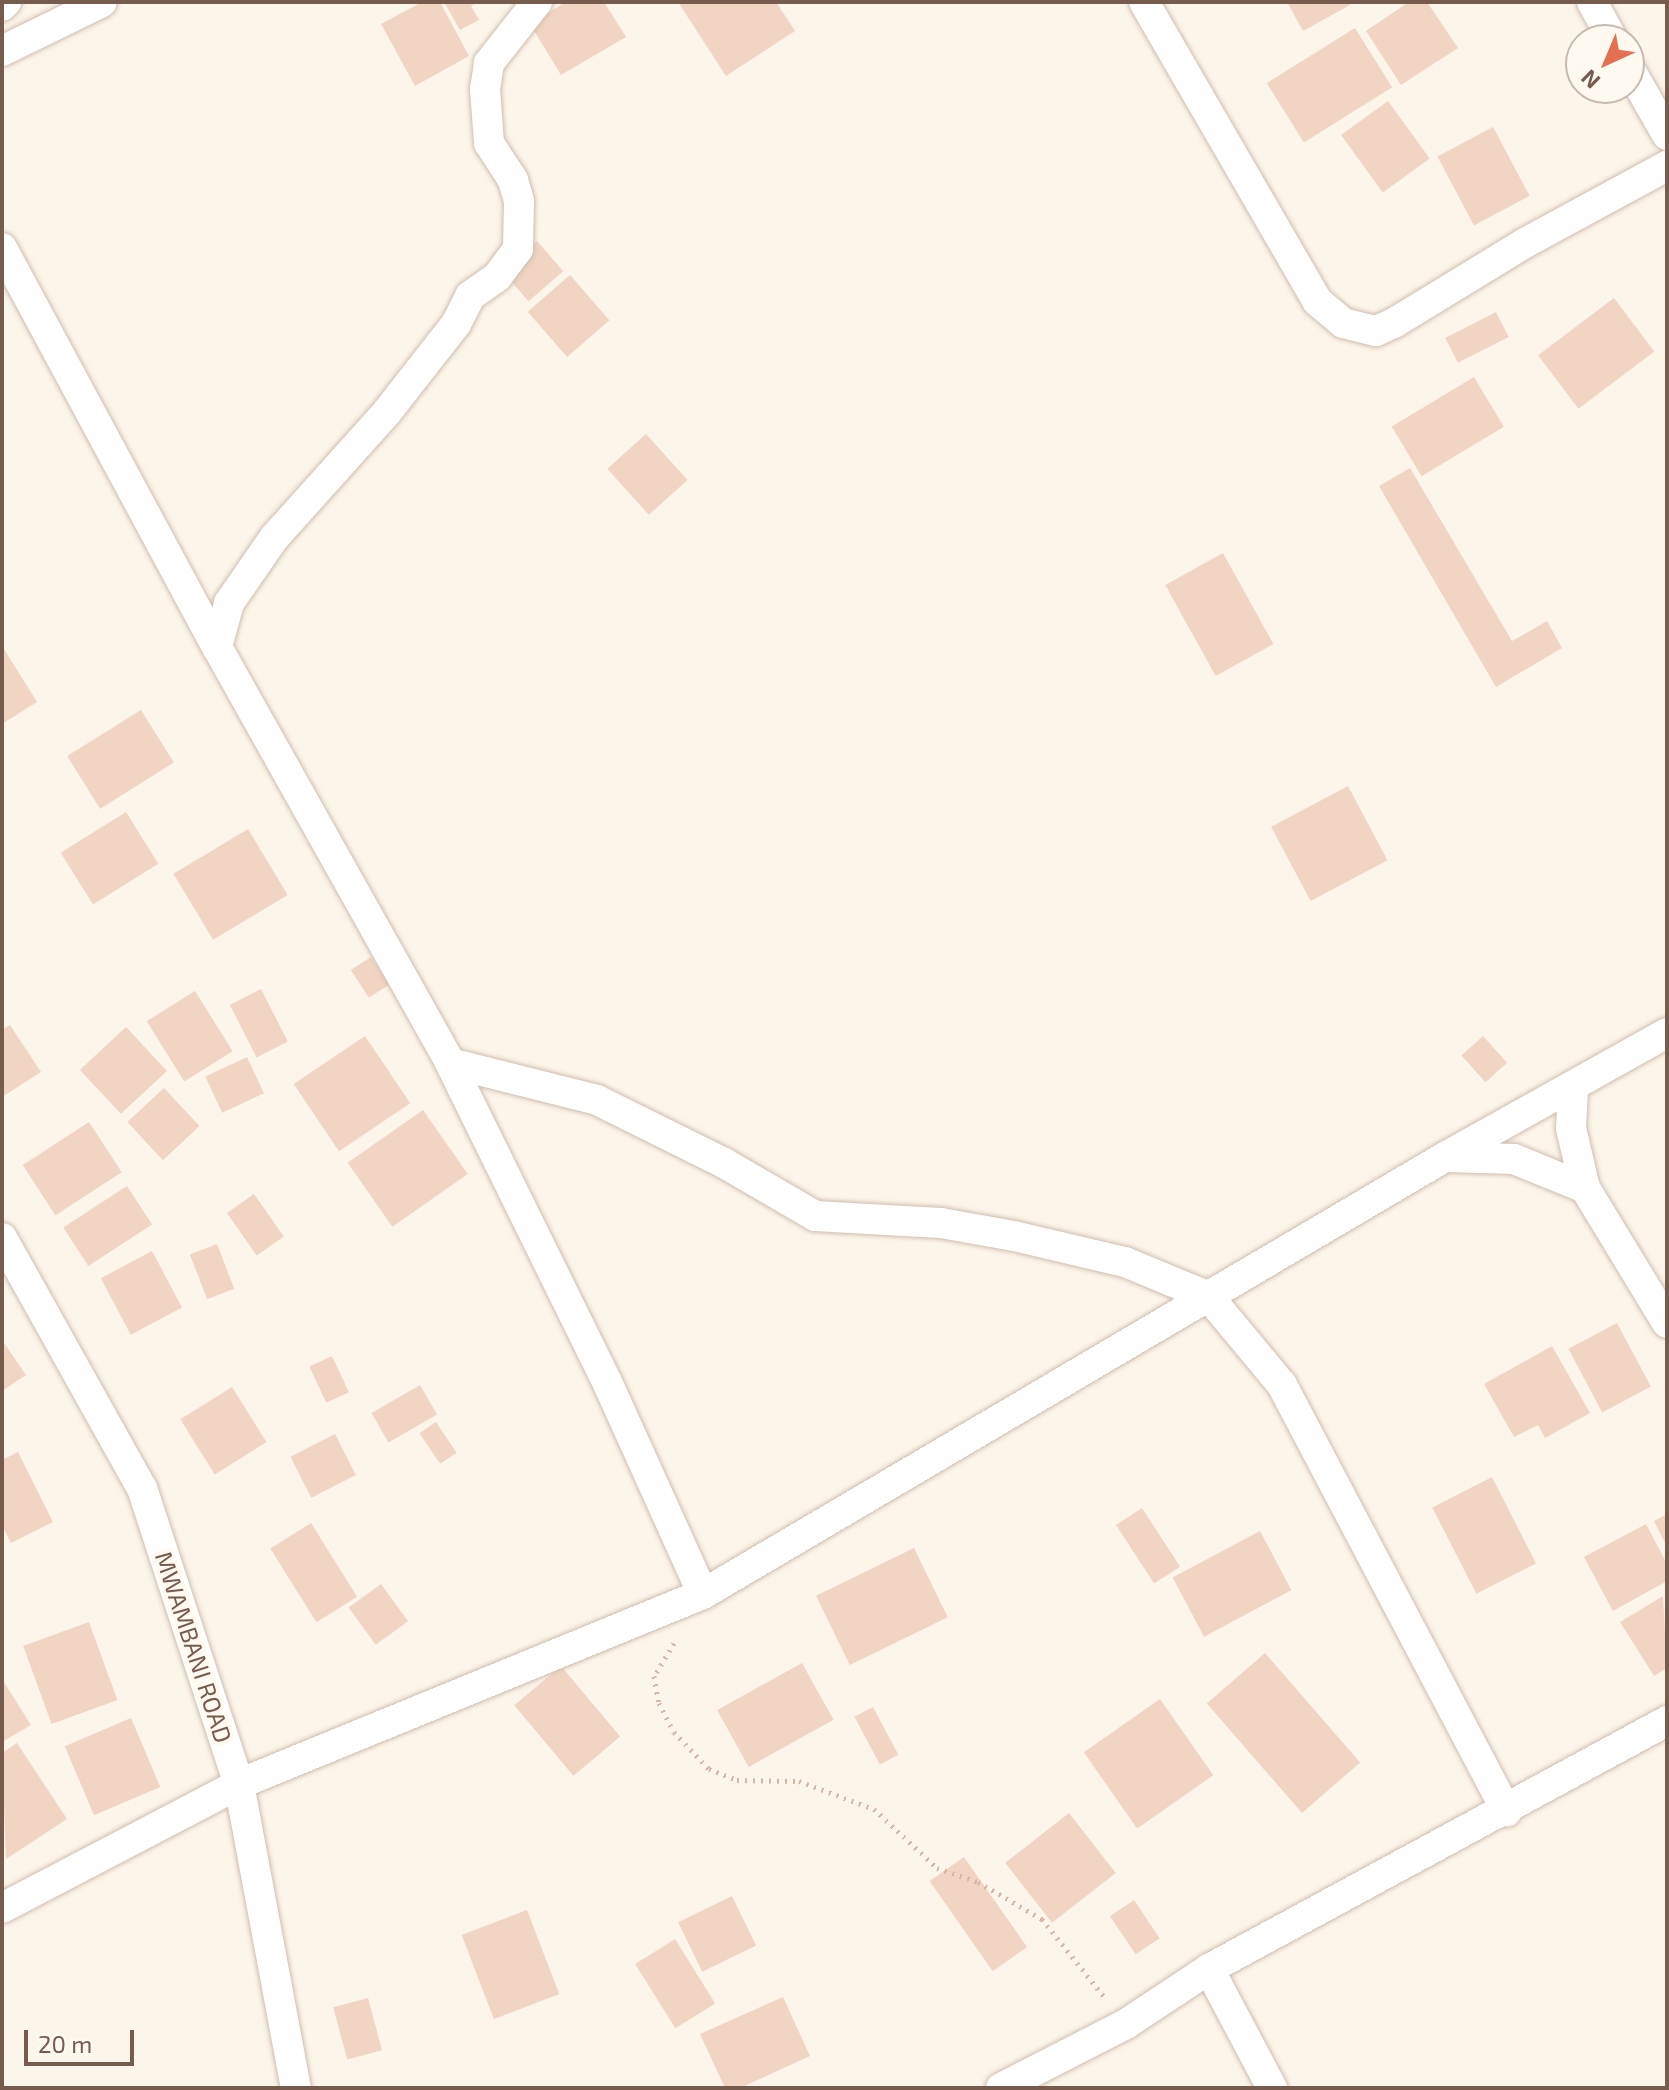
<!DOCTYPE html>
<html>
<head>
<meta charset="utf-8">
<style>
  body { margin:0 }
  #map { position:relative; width:1669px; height:2090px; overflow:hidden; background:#fcf5ea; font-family:"Exo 2",sans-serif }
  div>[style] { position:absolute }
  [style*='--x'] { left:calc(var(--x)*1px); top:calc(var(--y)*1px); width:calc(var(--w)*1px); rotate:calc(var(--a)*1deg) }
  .building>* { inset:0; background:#f2d4c2; transform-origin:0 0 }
  .path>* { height:5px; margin-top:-2.5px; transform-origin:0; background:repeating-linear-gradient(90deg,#d7b7a4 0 2px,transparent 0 8px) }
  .roads { filter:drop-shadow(0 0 2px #cfbdaf) drop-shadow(0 0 2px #cfbdaf) }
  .minor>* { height:30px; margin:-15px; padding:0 15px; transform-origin:15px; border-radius:15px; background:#fff }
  span { translate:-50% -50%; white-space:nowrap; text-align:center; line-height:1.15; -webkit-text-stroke:8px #fff9f0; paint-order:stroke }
  .street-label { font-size:24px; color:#775b4d }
  .frame { position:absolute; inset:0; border:4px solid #775b4d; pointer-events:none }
  .north { position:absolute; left:1565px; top:24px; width:80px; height:80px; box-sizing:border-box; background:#fff9f0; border:2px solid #c9baaf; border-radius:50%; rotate:224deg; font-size:22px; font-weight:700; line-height:32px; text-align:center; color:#775b4d }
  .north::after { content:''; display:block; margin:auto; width:28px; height:36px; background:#e47051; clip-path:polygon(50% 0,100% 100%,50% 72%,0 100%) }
  .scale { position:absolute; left:24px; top:2030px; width:110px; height:36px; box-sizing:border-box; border:4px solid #775b4d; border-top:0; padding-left:10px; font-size:24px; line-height:28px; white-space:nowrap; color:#775b4d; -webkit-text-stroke:6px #fff9f0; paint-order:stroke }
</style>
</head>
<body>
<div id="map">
  <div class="building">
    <i style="clip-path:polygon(422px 2px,440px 2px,469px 56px,415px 86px,381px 24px)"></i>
    <i style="clip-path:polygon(444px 2px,478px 2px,471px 6px,479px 20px,460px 30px)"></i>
    <i style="clip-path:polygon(566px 2px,604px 2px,626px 37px,561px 75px,530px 24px)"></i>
    <i style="clip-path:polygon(678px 2px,776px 2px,795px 31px,726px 76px)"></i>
    <i style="clip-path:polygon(1287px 2px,1348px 2px,1350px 5px,1303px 31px)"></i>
    <i style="clip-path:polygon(1409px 2px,1427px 2px,1458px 48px,1401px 85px,1366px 31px)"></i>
    <i style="left:1355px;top:28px;width:70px;height:104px;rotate:58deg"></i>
    <i style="left:1388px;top:101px;width:71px;height:58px;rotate:54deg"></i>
    <i style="left:1493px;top:127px;width:78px;height:63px;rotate:62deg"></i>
    <i style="left:537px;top:241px;width:40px;height:46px;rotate:49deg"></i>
    <i style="left:570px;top:275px;width:60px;height:56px;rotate:49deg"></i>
    <i style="left:1614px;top:298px;width:67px;height:95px;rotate:53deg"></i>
    <i style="left:1496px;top:312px;width:28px;height:57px;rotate:63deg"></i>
    <i style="left:1474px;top:377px;width:58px;height:96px;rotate:59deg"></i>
    <i style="left:646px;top:434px;width:62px;height:52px;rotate:48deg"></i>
    <i style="clip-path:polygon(1410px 468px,1512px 641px,1547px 621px,1562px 648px,1496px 687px,1379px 486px)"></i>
    <i style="left:1223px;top:553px;width:104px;height:66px;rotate:61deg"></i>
    <i style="clip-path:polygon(2px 646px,37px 702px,2px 724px)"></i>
    <i style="left:141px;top:710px;width:62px;height:87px;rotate:58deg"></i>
    <i style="left:1348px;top:786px;width:84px;height:87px;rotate:62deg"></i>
    <i style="left:126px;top:812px;width:61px;height:77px;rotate:58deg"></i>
    <i style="left:248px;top:829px;width:77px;height:87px;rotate:59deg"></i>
    <i style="left:371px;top:957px;width:33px;height:24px;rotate:57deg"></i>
    <i style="left:261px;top:989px;width:59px;height:35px;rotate:63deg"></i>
    <i style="left:195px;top:991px;width:71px;height:57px;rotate:58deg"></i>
    <i style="clip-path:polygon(10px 1025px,41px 1072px,2px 1097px,2px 1030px)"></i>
    <i style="left:126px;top:1027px;width:60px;height:63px;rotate:47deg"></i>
    <i style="left:365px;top:1036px;width:81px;height:86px;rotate:56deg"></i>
    <i style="left:1483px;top:1036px;width:36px;height:29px;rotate:48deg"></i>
    <i style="left:247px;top:1057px;width:40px;height:46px;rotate:65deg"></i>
    <i style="left:164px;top:1088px;width:52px;height:50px;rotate:47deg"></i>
    <i style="left:423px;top:1110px;width:78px;height:92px;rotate:55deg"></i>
    <i style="left:89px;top:1122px;width:60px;height:79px;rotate:57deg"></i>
    <i style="left:127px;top:1186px;width:46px;height:76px;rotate:57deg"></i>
    <i style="left:254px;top:1194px;width:52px;height:33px;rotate:55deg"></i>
    <i style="left:217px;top:1244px;width:48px;height:29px;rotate:69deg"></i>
    <i style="left:152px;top:1251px;width:64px;height:58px;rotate:62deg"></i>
    <i style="left:1617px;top:1323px;width:72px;height:55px;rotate:62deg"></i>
    <i style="clip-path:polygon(2px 1340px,26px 1375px,2px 1391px)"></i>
    <i style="clip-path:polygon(1552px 1346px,1590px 1413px,1545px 1438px,1538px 1425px,1514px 1437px,1484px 1384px)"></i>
    <i style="left:332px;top:1356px;width:40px;height:25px;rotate:65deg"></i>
    <i style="left:420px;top:1385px;width:34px;height:56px;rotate:60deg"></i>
    <i style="left:232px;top:1387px;width:65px;height:61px;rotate:58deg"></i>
    <i style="left:436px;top:1422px;width:37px;height:20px;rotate:56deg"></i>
    <i style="left:335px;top:1434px;width:46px;height:50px;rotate:63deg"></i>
    <i style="clip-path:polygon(18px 1452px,53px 1522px,11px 1543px,2px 1525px,2px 1460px)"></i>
    <i style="left:1492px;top:1477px;width:97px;height:67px;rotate:63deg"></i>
    <i style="left:1142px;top:1508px;width:70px;height:31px;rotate:57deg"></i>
    <i style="clip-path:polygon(1667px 1514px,1667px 1547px,1654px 1521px)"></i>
    <i style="left:311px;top:1523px;width:87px;height:48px;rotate:58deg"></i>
    <i style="clip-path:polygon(1646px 1524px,1667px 1564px,1667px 1581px,1613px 1611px,1584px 1557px)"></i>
    <i style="left:1260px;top:1531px;width:67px;height:99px;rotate:62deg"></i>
    <i style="left:914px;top:1548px;width:77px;height:109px;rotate:64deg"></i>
    <i style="left:381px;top:1584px;width:46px;height:40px;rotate:54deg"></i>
    <i style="clip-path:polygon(1663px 1596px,1667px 1668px,1654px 1676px,1620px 1622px)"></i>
    <i style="left:89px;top:1622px;width:83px;height:70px;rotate:70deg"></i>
    <i style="left:1265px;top:1653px;width:145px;height:77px;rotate:49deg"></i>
    <i style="left:802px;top:1663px;width:65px;height:97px;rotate:61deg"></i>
    <i style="left:561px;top:1666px;width:92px;height:61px;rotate:50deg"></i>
    <i style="clip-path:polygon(2px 1679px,31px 1725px,2px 1742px)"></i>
    <i style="left:1160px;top:1699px;width:93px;height:93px;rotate:55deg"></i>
    <i style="left:873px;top:1707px;width:54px;height:21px;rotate:62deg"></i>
    <i style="left:131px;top:1718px;width:75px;height:72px;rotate:67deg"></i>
    <i style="clip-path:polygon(17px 1743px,67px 1819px,6px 1859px,2px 1753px)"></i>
    <i style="left:1069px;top:1813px;width:76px;height:81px;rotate:52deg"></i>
    <i style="left:964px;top:1857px;width:110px;height:42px;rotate:55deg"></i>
    <i style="left:732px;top:1896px;width:55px;height:60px;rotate:64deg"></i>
    <i style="left:1134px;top:1900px;width:46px;height:29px;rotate:56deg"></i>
    <i style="left:527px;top:1910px;width:90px;height:70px;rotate:69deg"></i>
    <i style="left:675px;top:1939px;width:76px;height:47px;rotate:58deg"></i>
    <i style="clip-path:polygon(783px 1997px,810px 2056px,740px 2088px,725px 2088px,700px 2034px)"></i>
    <i style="left:368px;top:1998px;width:54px;height:36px;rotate:75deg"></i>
  </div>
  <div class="path">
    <i style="--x:674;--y:1643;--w:39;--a:121"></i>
    <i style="--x:654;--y:1676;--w:27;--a:80"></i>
    <i style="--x:659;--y:1703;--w:33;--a:63"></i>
    <i style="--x:674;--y:1732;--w:51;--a:46.6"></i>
    <i style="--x:709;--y:1769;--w:30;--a:21"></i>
    <i style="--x:737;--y:1780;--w:62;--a:0.9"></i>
    <i style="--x:799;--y:1781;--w:80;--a:20.5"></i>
    <i style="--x:874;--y:1809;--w:86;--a:43.1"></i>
    <i style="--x:937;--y:1868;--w:43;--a:18.9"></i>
    <i style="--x:978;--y:1882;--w:74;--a:30"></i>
    <i style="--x:1042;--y:1919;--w:101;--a:51.4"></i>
  </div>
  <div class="roads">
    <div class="minor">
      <i style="--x:1144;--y:2;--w:345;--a:59.9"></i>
      <i style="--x:1317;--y:301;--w:34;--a:40"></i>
      <i style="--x:1343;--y:323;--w:34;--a:14"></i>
      <i style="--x:1376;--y:331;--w:20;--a:-24"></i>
      <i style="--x:1394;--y:323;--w:153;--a:-31.4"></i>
      <i style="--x:1525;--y:243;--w:162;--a:-28.5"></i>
      <i style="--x:1592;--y:2;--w:43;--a:61.1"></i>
      <i style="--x:2;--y:6;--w:6;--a:-45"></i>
      <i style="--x:2;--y:51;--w:111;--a:-26.1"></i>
      <i style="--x:1629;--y:68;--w:77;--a:60.4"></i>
      <i style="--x:2;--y:248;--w:453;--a:61.7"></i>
      <i style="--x:217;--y:647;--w:477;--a:60.7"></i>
      <i style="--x:450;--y:1063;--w:358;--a:63.8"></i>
      <i style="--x:608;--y:1384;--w:230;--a:65.7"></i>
      <i style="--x:217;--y:647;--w:46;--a:-74.7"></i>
      <i style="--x:229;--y:603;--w:79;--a:-55.3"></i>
      <i style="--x:274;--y:538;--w:169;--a:-48.1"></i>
      <i style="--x:387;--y:412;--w:112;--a:-51.9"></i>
      <i style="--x:456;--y:324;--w:31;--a:-63"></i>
      <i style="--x:470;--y:296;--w:33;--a:-35"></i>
      <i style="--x:497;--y:277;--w:35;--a:-53"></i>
      <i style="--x:518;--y:249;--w:48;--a:-88.8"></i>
      <i style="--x:519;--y:201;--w:22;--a:-106"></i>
      <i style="--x:513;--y:180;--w:44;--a:-123"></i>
      <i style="--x:489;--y:143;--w:54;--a:-94.2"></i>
      <i style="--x:485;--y:89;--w:26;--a:-81"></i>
      <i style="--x:489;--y:63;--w:78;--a:-51.8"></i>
      <i style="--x:450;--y:1063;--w:152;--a:14.1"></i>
      <i style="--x:597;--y:1100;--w:142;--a:26.4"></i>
      <i style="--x:724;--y:1163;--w:105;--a:30.2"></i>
      <i style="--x:815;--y:1216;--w:126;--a:3.2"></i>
      <i style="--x:941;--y:1223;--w:74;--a:10.1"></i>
      <i style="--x:1014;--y:1236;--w:114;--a:13.2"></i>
      <i style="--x:1125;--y:1262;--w:91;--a:22.6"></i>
      <i style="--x:1209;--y:1297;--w:114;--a:50.3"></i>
      <i style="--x:1282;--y:1385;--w:482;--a:62.2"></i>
      <i style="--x:1573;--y:1090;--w:38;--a:93"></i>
      <i style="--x:1571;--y:1128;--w:62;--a:76.9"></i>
      <i style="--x:1585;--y:1188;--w:158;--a:58.7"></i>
      <i style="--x:1448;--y:1157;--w:66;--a:1.7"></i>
      <i style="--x:1514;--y:1159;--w:77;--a:22.2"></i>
      <i style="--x:2;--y:1238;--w:287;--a:60.8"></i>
      <i style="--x:142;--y:1488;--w:311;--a:71.9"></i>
      <i style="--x:239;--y:1784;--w:309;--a:79.4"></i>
      <i style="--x:2;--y:1908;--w:267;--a:-27.6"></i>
      <i style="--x:239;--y:1784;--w:501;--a:-22.27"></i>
      <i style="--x:703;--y:1594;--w:861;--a:-30.5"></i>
      <i style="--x:1445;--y:1157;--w:254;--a:-29.2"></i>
      <i style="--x:1209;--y:1969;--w:135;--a:62.1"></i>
      <i style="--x:1001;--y:2088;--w:140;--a:-27.1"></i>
      <i style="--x:1126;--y:2024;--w:100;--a:-33.5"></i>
      <i style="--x:1209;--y:1969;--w:521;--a:-28.43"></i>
    </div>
  </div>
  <div class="street-label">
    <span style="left:194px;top:1647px;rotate:72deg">MWAMBANI ROAD</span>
  </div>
  <div class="frame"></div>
  <div class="north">N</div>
  <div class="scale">20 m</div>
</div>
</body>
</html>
